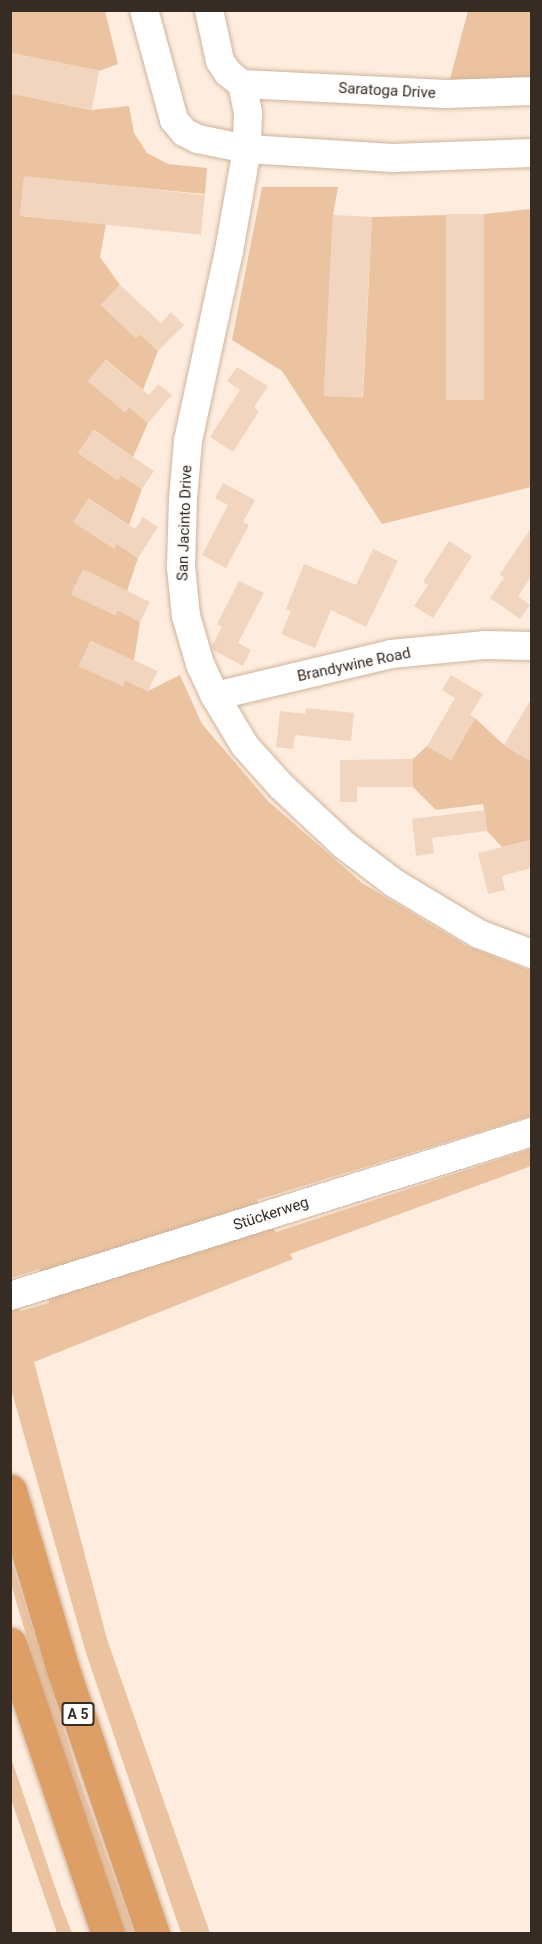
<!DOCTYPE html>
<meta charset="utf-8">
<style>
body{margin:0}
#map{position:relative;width:542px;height:1944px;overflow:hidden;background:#feedde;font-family:Roboto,sans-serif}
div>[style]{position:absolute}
.green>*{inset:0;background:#ecc3a0}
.building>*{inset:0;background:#f1d5be;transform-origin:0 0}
.roads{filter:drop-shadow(0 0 2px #cfb49d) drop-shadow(0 0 2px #cfb49d)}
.minor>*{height:28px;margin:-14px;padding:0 14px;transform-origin:14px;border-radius:14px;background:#fff}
.highway>*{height:33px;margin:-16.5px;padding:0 16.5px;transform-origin:16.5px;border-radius:16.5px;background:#de9f66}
span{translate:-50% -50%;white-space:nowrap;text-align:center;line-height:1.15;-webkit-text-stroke:4.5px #fdfdfd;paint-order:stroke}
.shield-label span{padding:2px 4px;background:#fdfdfd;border:2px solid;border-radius:4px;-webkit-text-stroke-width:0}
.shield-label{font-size:14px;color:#372c23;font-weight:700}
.street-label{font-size:15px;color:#372c23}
.frame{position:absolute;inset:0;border:12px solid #372c23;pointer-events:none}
</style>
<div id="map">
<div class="green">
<div style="clip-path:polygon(11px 11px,105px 11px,118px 64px,99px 71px,11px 53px)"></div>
<div style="clip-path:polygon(468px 11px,531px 11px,531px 91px,446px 94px)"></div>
<div style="clip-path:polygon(10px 93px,91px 110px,129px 106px,134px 133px,147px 153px,168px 164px,207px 168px,205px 194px,24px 177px,20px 216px,106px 224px,100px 257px,120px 285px,101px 305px,136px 338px,140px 334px,158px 351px,143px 390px,106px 360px,88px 381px,125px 412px,129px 407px,148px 423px,133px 457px,94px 430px,78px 453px,118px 480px,121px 475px,142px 489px,129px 525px,89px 499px,74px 522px,117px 544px,138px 558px,127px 591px,71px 594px,115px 615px,118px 610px,140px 622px,134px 661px,91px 641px,79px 666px,123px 686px,125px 680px,148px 691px,180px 675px,202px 724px,268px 801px,362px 883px,467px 946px,531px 971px,531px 1116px,257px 1200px,260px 1206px,42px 1275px,39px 1269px,11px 1278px,20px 1311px,49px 1303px,48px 1296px,270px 1225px,276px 1232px,531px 1149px,531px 1166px,290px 1254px,293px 1259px,34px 1362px,107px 1639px,210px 1933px,181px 1933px,86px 1653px,11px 1389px)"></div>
<div style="clip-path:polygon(262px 187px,338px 187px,333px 215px,324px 396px,363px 397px,372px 217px,446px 215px,447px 400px,484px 214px,531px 209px,531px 487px,382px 524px,282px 371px,232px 340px)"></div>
<div style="clip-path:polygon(475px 718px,504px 745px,527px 759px,531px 752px,531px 840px,502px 847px,487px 831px,483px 804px,436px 810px,413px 787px,413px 759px,427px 746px,451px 760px)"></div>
<div style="clip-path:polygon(10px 1557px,79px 1778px,134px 1933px,125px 1933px,40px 1682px,11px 1584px)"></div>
<div style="clip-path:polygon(10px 1755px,62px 1907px,72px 1933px,57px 1933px,11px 1799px)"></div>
</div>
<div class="building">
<div style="left:10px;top:53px;width:91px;height:40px;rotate:11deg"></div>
<div style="left:24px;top:176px;width:182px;height:40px;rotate:6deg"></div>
<div style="left:484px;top:214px;width:186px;height:38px;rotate:90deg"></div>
<div style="left:333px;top:215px;width:39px;height:181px;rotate:3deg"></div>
<div style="clip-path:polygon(120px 285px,161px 323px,171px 312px,184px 325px,158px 351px,140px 334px,136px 338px,101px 305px)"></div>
<div style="clip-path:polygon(105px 360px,149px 395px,158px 384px,172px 395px,148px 423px,129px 407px,125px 412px,88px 381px)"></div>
<div style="clip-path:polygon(237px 367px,268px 386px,254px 407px,259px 411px,233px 452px,210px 437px,240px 390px,227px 381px)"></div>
<div style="clip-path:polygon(93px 430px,154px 471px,142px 489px,121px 475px,118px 480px,78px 453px)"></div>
<div style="clip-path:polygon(223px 483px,255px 500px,243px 522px,249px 525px,226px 568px,202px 555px,228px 505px,215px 498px)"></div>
<div style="clip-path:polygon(88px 499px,135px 529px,143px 517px,158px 527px,138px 558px,117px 544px,114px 549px,73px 522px)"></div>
<div style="clip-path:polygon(531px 528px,531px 577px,518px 596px,530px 605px,520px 619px,490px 598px,504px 578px,500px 574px)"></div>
<div style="clip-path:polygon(449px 541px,472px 556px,433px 618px,414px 606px,428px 585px,423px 582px)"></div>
<div style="clip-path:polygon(373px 549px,398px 561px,366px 627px,331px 610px,315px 648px,281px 634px,291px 611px,286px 609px,304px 564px,356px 585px)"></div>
<div style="clip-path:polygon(83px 569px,150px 602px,140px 622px,118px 610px,115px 615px,71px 594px)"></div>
<div style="clip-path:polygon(239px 581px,264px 593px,238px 643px,251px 650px,243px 666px,213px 650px,212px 646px,222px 627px,217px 624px)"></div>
<div style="clip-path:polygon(90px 641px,158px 671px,148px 691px,125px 680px,123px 686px,79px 666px)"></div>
<div style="clip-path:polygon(451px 675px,483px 694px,470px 715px,475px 718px,451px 760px,427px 746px,455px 698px,442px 690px)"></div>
<div style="clip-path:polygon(531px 699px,531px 761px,504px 745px)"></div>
<div style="clip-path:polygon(306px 708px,354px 713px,351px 741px,295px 735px,293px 749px,276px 747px,280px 711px,305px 714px)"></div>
<div style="clip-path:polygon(413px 759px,413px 787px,357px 787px,357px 802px,340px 802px,340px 760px)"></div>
<div style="clip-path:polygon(485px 810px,487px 831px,432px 838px,434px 853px,416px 856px,412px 819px)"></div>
<div style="clip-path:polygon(531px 840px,531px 868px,502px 876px,505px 890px,488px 894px,478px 853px)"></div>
</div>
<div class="roads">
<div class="minor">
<div style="left:144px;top:10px;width:114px;rotate:74.7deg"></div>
<div style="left:174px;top:120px;width:16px;rotate:50deg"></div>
<div style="left:184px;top:132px;width:16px;rotate:27deg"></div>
<div style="left:198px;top:139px;width:50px;rotate:11.5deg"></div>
<div style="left:247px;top:149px;width:146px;rotate:3.5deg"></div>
<div style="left:393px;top:158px;width:139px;rotate:-2.1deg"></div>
<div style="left:209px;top:10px;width:52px;rotate:77.8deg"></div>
<div style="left:220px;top:61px;width:14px;rotate:56deg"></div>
<div style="left:228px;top:73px;width:18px;rotate:38deg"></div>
<div style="left:242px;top:84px;width:30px;rotate:78deg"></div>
<div style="left:248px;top:113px;width:36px;rotate:92deg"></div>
<div style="left:247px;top:149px;width:104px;rotate:100deg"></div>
<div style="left:229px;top:251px;width:194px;rotate:102.2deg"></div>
<div style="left:188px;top:441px;width:58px;rotate:94.9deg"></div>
<div style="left:183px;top:499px;width:68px;rotate:91.7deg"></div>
<div style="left:181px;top:567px;width:49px;rotate:84.2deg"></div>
<div style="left:186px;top:616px;width:50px;rotate:73.7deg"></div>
<div style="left:200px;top:664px;width:35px;rotate:65deg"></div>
<div style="left:215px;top:696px;width:58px;rotate:59deg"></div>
<div style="left:245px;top:746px;width:54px;rotate:48deg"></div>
<div style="left:281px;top:786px;width:86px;rotate:43.1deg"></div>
<div style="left:344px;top:845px;width:63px;rotate:37.2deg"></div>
<div style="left:394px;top:883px;width:99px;rotate:31deg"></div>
<div style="left:479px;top:934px;width:57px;rotate:20.7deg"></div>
<div style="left:242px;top:84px;width:204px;rotate:2.8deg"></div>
<div style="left:446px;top:94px;width:86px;rotate:-2deg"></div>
<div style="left:215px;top:696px;width:181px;rotate:-13.4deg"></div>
<div style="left:391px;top:654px;width:93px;rotate:-5.5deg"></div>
<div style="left:484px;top:645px;width:48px;rotate:1.2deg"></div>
<div style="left:10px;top:1296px;width:547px;rotate:-17.44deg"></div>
</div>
<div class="highway">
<div style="left:10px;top:1491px;width:184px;rotate:73.5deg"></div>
<div style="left:62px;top:1667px;width:282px;rotate:71.2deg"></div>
<div style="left:10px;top:1644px;width:306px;rotate:71.3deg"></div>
</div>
</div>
<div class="shield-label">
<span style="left:78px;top:1714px">A 5</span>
</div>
<div class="street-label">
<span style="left:387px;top:91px;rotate:3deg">Saratoga Drive</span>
<span style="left:185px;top:523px;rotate:-88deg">San Jacinto Drive</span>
<span style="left:354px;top:665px;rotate:-12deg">Brandywine Road</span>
<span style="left:271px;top:1214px;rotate:-18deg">Stückerweg</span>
</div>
<div class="frame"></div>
</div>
